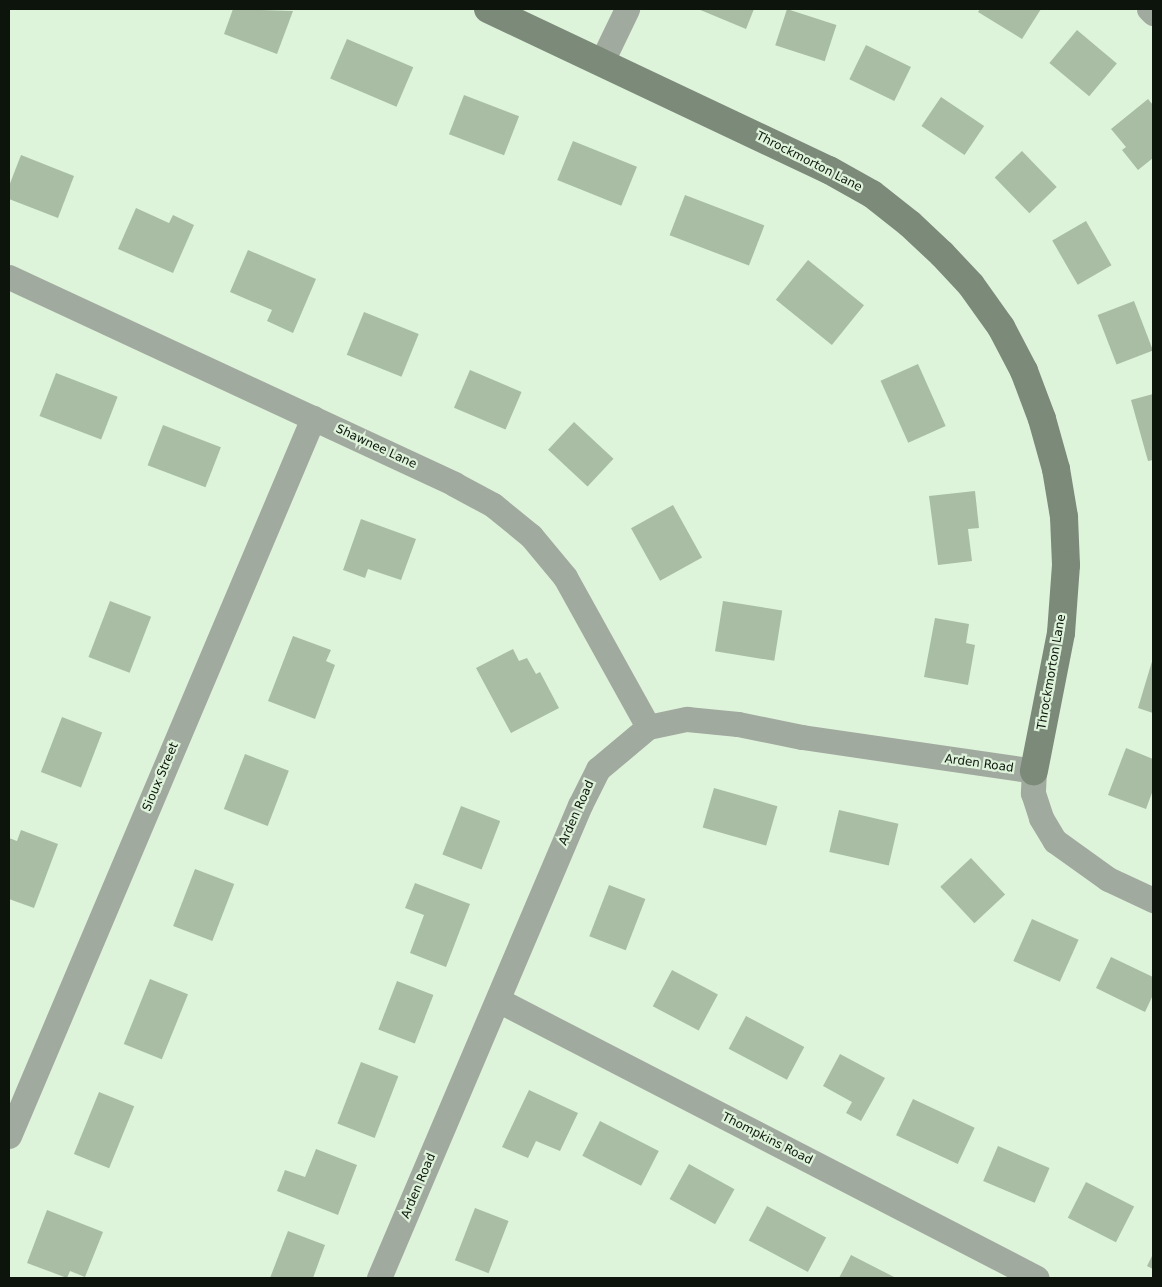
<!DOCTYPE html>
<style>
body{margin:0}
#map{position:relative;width:1162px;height:1287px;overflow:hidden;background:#def4da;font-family:"DejaVu Sans",sans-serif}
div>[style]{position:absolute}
.building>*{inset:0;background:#a8bda4;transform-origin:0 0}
.street>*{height:25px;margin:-12.5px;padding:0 12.5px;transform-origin:12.5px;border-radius:12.5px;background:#a1aa9f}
.secondary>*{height:28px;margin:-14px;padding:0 14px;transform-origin:14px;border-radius:14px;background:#7c8a7a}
span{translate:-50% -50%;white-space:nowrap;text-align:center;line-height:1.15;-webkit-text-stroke:4.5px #def4da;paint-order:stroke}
.street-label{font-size:12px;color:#0c140b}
.frame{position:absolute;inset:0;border:10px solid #0c140b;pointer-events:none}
</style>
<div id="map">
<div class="building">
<div style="clip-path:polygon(233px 9px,293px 11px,277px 54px,224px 34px)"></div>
<div style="clip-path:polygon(698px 9px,754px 9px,746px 29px)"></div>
<div style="left:787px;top:9px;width:52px;height:38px;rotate:18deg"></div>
<div style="clip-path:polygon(980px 9px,1041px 9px,1022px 39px,978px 12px)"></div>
<div style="left:1077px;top:30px;width:52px;height:43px;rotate:40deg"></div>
<div style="left:347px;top:39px;width:72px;height:43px;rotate:23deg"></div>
<div style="left:866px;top:45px;width:50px;height:38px;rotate:26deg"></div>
<div style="left:464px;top:95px;width:59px;height:42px;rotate:21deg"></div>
<div style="left:941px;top:97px;width:52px;height:35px;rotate:34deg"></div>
<div style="clip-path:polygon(1148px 99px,1153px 105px,1153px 158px,1138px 170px,1122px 150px,1126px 147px,1111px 129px)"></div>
<div style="left:573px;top:141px;width:69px;height:42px;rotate:22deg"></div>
<div style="left:1022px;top:151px;width:50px;height:38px;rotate:46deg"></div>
<div style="clip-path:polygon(21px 155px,74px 176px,58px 218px,9px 199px,9px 186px)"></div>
<div style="left:685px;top:195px;width:85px;height:43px;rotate:21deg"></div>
<div style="clip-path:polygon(136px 208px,169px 223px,173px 215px,194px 225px,173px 273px,118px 249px)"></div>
<div style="left:1086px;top:221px;width:51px;height:39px;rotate:60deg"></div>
<div style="clip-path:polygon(248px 250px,316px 279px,293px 333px,267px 321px,272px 310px,230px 292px)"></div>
<div style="left:808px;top:260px;width:72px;height:51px;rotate:39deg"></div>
<div style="left:1134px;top:301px;width:53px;height:39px;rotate:69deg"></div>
<div style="left:364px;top:312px;width:59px;height:46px;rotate:22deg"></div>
<div style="left:918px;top:364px;width:68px;height:41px;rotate:66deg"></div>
<div style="left:470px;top:370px;width:56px;height:41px;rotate:23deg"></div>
<div style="left:56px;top:373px;width:66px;height:46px;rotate:21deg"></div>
<div style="clip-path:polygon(1153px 394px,1153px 460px,1148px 461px,1131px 400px)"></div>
<div style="left:574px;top:422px;width:54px;height:38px;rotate:43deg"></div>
<div style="left:163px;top:425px;width:62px;height:43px;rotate:21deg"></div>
<div style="clip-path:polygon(975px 491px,979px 528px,968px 529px,972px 561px,938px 565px,929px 496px)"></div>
<div style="left:673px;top:505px;width:60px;height:48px;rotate:61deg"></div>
<div style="clip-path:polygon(361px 519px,416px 539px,401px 580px,368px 569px,365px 578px,343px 570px)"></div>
<div style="left:110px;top:601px;width:44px;height:60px;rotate:21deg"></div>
<div style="left:723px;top:601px;width:60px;height:51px;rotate:9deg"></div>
<div style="clip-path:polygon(935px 618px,969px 624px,966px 643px,975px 645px,968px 685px,924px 677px)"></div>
<div style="clip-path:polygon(293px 636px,331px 650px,326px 661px,335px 665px,315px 719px,268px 701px)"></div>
<div style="clip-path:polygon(513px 649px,519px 661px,527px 658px,536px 674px,540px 672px,559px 708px,511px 733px,476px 668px)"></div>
<div style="clip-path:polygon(1153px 658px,1153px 713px,1138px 708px)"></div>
<div style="left:62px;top:717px;width:43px;height:59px;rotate:21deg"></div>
<div style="clip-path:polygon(1126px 748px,1153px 759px,1153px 790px,1146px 809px,1108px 795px)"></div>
<div style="left:245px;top:754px;width:47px;height:59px;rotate:21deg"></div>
<div style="left:714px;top:788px;width:66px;height:41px;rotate:16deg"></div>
<div style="left:461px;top:806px;width:42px;height:52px;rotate:21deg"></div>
<div style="left:839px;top:810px;width:61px;height:43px;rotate:13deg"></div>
<div style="clip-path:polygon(21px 830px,58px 844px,34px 908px,9px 899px,9px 838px,17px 841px)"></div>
<div style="left:971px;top:858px;width:50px;height:42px;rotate:47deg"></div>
<div style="left:195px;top:869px;width:42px;height:61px;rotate:21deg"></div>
<div style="clip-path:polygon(415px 883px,470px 904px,446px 967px,410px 953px,424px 915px,405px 908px)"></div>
<div style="left:609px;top:885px;width:39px;height:55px;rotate:21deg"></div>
<div style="left:1032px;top:919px;width:51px;height:46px;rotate:24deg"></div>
<div style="clip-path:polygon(1111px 957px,1153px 977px,1153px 995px,1145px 1012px,1096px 988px)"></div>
<div style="left:672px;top:970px;width:52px;height:41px;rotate:28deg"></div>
<div style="left:150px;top:979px;width:41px;height:70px;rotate:22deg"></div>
<div style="left:397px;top:981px;width:39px;height:52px;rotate:21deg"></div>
<div style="left:746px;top:1016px;width:66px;height:37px;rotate:28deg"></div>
<div style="clip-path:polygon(840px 1054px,885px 1078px,861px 1121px,846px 1113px,852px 1102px,823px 1086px)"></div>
<div style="left:361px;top:1062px;width:40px;height:66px;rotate:21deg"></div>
<div style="clip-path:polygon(529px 1090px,578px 1113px,560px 1151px,536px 1141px,528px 1158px,502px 1147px)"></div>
<div style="left:99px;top:1092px;width:38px;height:67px;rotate:22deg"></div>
<div style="left:913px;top:1099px;width:68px;height:40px;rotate:25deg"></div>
<div style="left:600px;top:1121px;width:66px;height:39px;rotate:27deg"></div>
<div style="left:998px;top:1146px;width:56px;height:38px;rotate:23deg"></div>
<div style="clip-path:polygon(316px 1149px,357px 1165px,338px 1215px,277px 1191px,285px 1170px,305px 1177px)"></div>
<div style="left:689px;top:1164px;width:52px;height:40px;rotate:29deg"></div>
<div style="left:1086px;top:1182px;width:54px;height:40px;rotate:27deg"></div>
<div style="left:767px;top:1206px;width:67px;height:39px;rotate:28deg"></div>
<div style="left:475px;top:1208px;width:36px;height:56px;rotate:21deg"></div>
<div style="clip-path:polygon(47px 1210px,103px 1232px,85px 1277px,70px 1271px,67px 1278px,27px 1263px)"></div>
<div style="clip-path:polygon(288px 1231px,325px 1245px,313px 1278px,270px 1278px)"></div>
<div style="clip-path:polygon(1153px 1254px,1153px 1269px,1147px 1266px)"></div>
<div style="clip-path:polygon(851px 1255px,896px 1278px,839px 1278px)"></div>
</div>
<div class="street">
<div style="left:1149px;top:9px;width:6px;rotate:45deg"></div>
<div style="left:602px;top:61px;width:58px;rotate:-64.3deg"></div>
<div style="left:9px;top:277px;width:491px;rotate:24.9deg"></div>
<div style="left:454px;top:484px;width:44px;rotate:28.3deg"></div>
<div style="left:493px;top:505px;width:49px;rotate:39.2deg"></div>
<div style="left:531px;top:536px;width:53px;rotate:50.3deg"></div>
<div style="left:565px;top:577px;width:171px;rotate:61deg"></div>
<div style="left:498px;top:1000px;width:606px;rotate:27.28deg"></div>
<div style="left:9px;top:1136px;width:780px;rotate:-67.05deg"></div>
<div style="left:379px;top:1278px;width:514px;rotate:-66.98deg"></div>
<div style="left:580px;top:805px;width:40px;rotate:-63.4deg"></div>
<div style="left:598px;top:769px;width:65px;rotate:-40deg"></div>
<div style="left:648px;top:727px;width:40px;rotate:-12deg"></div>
<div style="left:687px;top:719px;width:51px;rotate:5.6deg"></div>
<div style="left:738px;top:724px;width:65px;rotate:11.5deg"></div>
<div style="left:802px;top:737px;width:234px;rotate:8.3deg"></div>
<div style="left:1034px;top:771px;width:22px;rotate:93deg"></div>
<div style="left:1033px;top:793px;width:26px;rotate:72deg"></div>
<div style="left:1041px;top:818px;width:27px;rotate:59deg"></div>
<div style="left:1055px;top:841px;width:65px;rotate:35.6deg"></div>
<div style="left:1108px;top:879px;width:50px;rotate:25deg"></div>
</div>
<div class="secondary">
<div style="left:488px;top:9px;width:377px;rotate:25.3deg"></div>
<div style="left:829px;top:170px;width:49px;rotate:29.2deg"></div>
<div style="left:872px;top:194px;width:48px;rotate:38.3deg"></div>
<div style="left:910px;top:224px;width:44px;rotate:43.2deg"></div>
<div style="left:942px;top:254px;width:42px;rotate:46.9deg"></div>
<div style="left:971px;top:285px;width:52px;rotate:54.5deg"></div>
<div style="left:1001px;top:327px;width:50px;rotate:62.4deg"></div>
<div style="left:1024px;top:371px;width:51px;rotate:69.4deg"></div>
<div style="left:1042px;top:419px;width:52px;rotate:74.4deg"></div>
<div style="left:1056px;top:469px;width:49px;rotate:80.5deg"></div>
<div style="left:1064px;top:517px;width:48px;rotate:87.6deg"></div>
<div style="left:1066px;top:565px;width:68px;rotate:94.2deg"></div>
<div style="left:1061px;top:633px;width:141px;rotate:101.1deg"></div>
</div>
<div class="street-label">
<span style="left:809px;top:162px;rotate:27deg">Throckmorton Lane</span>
<span style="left:376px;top:447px;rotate:25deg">Shawnee Lane</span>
<span style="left:1052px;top:672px;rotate:-80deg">Throckmorton Lane</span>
<span style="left:979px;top:764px;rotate:8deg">Arden Road</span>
<span style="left:161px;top:777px;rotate:-67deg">Sioux Street</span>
<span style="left:577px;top:813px;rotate:-66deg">Arden Road</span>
<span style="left:767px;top:1139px;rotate:27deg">Thompkins Road</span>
<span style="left:419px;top:1186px;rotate:-67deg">Arden Road</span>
</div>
<div class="frame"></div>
</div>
